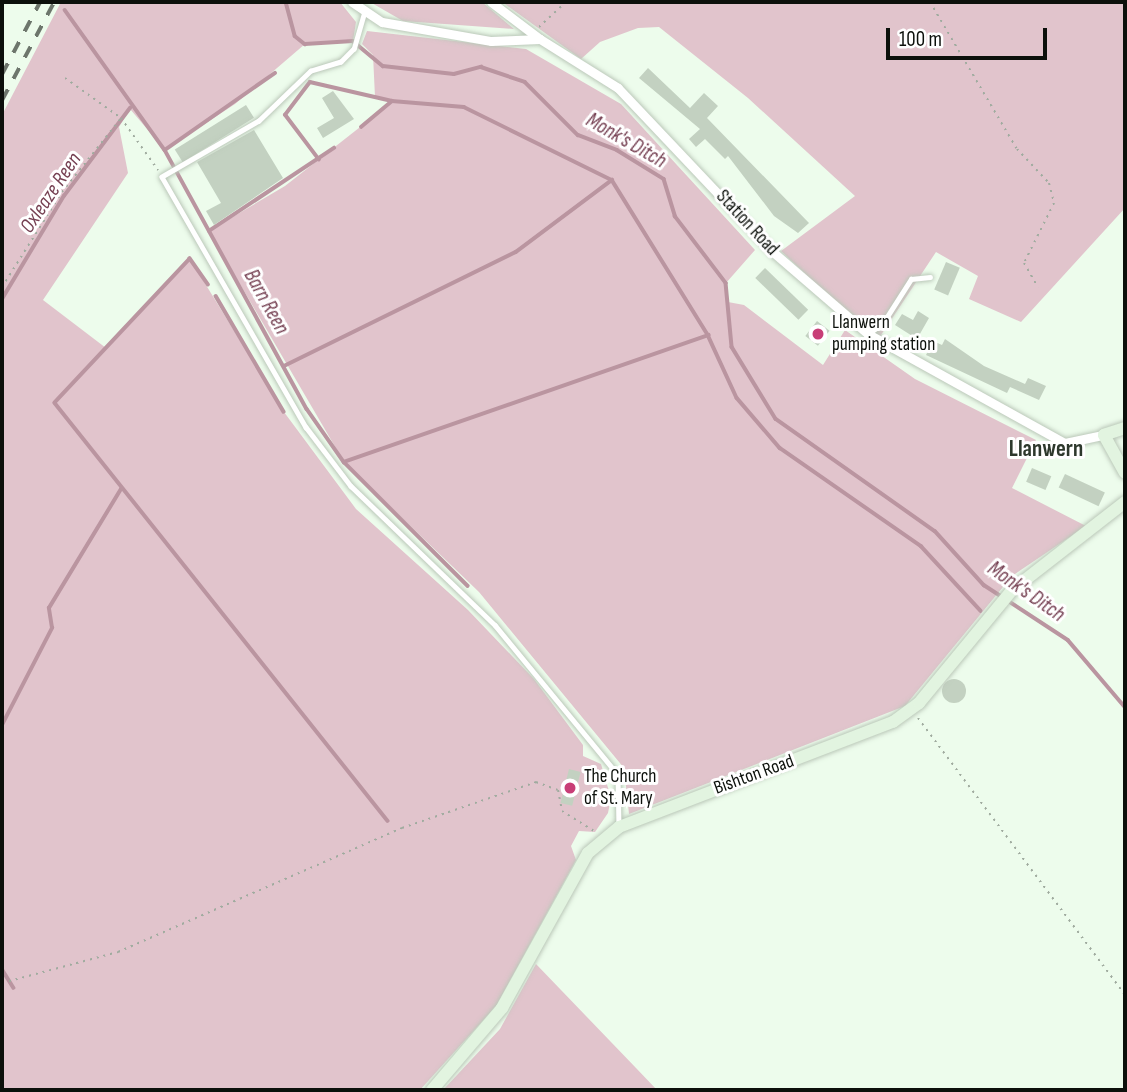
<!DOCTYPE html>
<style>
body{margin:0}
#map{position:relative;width:1127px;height:1092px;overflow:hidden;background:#edfcec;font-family:"Sofia Sans Condensed",sans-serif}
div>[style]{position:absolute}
.green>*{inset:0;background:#e1c4cc}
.stream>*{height:3.5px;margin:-1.75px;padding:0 1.75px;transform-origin:1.75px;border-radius:1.75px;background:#ba95a0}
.building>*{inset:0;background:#c3d1c1;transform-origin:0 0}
.round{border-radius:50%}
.path>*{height:2px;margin-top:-1px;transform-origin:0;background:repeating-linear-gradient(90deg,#a0ab9f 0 2px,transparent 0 7px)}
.roads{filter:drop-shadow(0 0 2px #bbc8b9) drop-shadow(0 0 2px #bbc8b9)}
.lane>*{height:4.5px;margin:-2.25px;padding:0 2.25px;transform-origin:2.25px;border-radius:2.25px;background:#fff}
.street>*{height:9px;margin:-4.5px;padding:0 4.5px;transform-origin:4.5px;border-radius:4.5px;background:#fff}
.secondary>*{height:12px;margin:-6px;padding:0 6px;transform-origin:6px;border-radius:6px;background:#e2f4e0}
.rail>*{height:3.5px;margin-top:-1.75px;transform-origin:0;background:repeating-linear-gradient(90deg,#6d766c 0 12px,transparent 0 24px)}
.dots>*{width:19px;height:19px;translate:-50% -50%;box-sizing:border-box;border:4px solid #fff;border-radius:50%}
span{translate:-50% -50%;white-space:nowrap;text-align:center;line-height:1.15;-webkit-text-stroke:6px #fff;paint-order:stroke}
.street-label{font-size:19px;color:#0c100b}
.poi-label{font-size:19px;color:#0c100b}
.left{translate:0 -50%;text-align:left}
.water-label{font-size:21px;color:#764153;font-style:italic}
.quarter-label{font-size:23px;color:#2d382c;font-weight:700}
.frame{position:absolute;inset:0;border:4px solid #0c100b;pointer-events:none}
.scale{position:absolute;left:886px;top:28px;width:161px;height:32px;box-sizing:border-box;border:4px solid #0c100b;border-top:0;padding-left:9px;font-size:21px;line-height:24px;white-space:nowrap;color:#0c100b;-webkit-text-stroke:5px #fff;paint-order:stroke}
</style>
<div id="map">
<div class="green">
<div style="clip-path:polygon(61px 2px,340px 2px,356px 22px,353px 41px,305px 44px,235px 104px,165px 150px,130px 109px,119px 127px,128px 173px,43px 300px,106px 348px,190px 259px,284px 412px,356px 509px,468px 610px,534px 679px,583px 745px,583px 756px,601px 764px,611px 798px,608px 813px,595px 832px,579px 831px,571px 846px,576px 860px,496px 1006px,420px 1090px,2px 1090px,2px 115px)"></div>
<div style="clip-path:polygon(370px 2px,482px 2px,514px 29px,403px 21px)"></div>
<div style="clip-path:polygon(502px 2px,1125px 2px,1125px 208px,1021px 322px,969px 299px,978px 276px,936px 252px,877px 341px,781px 251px,855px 196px,748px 98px,659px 27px,638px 28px,600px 42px,581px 59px)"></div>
<div style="clip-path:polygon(367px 31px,526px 49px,621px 104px,755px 250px,726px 283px,728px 302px,744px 305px,823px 365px,845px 330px,915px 379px,1036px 440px,1012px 488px,1086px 526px,1012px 576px,905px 706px,629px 814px,624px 768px,479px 592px,344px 462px,209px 231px,285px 186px,392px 102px,375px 97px,373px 55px,362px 44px)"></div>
<div style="clip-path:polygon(536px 964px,636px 1068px,657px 1090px,443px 1090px,500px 1029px)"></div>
</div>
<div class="stream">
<div style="left:286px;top:2px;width:35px;rotate:75deg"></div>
<div style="left:295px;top:36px;width:13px;rotate:39deg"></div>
<div style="left:305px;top:44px;width:48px;rotate:-3.6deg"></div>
<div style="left:353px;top:41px;width:39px;rotate:40deg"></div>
<div style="left:383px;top:66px;width:71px;rotate:6.4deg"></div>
<div style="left:454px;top:74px;width:28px;rotate:-15deg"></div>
<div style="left:481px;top:67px;width:46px;rotate:18.8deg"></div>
<div style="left:525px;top:82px;width:75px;rotate:45deg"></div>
<div style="left:578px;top:135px;width:42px;rotate:21deg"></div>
<div style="left:617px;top:150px;width:55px;rotate:31.7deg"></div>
<div style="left:664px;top:179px;width:39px;rotate:73deg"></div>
<div style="left:675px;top:216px;width:84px;rotate:52.7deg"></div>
<div style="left:726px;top:283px;width:64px;rotate:84.6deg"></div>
<div style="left:732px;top:347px;width:84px;rotate:58.6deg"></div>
<div style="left:776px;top:419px;width:194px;rotate:35.2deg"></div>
<div style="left:935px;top:531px;width:73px;rotate:47.8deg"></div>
<div style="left:984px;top:585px;width:100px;rotate:33.2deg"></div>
<div style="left:1068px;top:640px;width:88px;rotate:49.6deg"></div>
<div style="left:65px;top:10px;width:172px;rotate:54.5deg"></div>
<div style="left:165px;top:150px;width:295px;rotate:61.3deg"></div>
<div style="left:307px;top:409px;width:65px;rotate:55.1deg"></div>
<div style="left:344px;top:462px;width:175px;rotate:45deg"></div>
<div style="left:361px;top:127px;width:40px;rotate:-40deg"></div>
<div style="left:165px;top:150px;width:134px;rotate:-35deg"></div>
<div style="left:319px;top:160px;width:56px;rotate:-127.1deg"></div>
<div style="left:285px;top:115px;width:41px;rotate:-52.9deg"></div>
<div style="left:310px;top:82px;width:84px;rotate:13deg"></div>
<div style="left:392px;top:101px;width:72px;rotate:4.8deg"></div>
<div style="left:464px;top:107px;width:165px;rotate:26.3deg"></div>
<div style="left:612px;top:180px;width:182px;rotate:58.2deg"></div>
<div style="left:708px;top:335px;width:69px;rotate:65.3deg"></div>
<div style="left:737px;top:398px;width:66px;rotate:49.3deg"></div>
<div style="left:780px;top:448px;width:172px;rotate:34.8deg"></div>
<div style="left:921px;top:546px;width:88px;rotate:47.3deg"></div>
<div style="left:209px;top:231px;width:150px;rotate:-33.6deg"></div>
<div style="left:208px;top:285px;width:32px;rotate:-125deg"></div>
<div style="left:190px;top:259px;width:197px;rotate:133.2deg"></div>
<div style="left:55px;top:403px;width:534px;rotate:51.46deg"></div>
<div style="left:216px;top:296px;width:134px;rotate:59.6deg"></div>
<div style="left:2px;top:299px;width:120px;rotate:-59deg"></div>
<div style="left:64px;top:196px;width:110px;rotate:-53.1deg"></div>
<div style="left:284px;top:366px;width:258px;rotate:-26.2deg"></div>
<div style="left:516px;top:252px;width:120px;rotate:-36.9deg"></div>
<div style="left:344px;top:462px;width:386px;rotate:-19.2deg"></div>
<div style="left:2px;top:725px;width:109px;rotate:-62.7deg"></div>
<div style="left:52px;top:628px;width:20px;rotate:-99deg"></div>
<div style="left:49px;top:608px;width:139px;rotate:-58.8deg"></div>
<div style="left:2px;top:969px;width:22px;rotate:58deg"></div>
</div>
<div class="building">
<div style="clip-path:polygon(648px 68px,690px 108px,704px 93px,718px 106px,707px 118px,809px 223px,798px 233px,774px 216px,728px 156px,725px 159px,705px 139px,696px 147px,689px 139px,700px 129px,639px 78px)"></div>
<div style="clip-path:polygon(333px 91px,354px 119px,323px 138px,317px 128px,334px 118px,322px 98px)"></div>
<div style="left:246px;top:105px;width:15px;height:84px;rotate:58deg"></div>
<div style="clip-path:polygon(254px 130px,283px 178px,214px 225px,206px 211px,221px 203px,197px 162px)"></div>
<div style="left:946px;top:262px;width:15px;height:30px;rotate:23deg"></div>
<div style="left:765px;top:268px;width:60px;height:14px;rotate:44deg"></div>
<div style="clip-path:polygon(918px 311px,929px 318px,917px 339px,895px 325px,902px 314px,913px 320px)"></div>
<div style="left:817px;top:321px;width:16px;height:19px;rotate:38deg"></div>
<div style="clip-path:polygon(945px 339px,984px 366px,1025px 384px,1028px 378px,1046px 386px,1039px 400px,1010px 387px,1007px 393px,926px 355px,933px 341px,942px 345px)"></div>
<div style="left:1032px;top:468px;width:21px;height:15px;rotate:23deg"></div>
<div style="left:1065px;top:474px;width:44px;height:15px;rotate:25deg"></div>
<div class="round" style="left:942px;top:679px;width:24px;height:24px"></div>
<div style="left:569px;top:769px;width:12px;height:35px;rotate:14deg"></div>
</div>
<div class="path">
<div style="left:930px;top:2px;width:171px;rotate:59.4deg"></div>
<div style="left:1017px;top:149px;width:47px;rotate:46.7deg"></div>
<div style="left:1049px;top:183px;width:21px;rotate:76deg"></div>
<div style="left:1054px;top:203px;width:67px;rotate:116.6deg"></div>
<div style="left:1024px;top:263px;width:28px;rotate:60deg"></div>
<div style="left:539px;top:27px;width:37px;rotate:-43deg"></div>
<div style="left:65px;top:78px;width:69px;rotate:35.5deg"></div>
<div style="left:121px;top:118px;width:64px;rotate:54.6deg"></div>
<div style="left:2px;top:287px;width:112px;rotate:-57.7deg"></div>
<div style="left:62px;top:192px;width:95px;rotate:-51.4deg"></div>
<div style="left:918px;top:718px;width:346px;rotate:53.2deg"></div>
<div style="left:2px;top:983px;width:120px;rotate:-15deg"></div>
<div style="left:118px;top:952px;width:310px;rotate:-23.6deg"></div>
<div style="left:402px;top:828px;width:142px;rotate:-18.9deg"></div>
<div style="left:536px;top:782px;width:23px;rotate:20deg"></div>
<div style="left:558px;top:790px;width:21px;rotate:79deg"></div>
<div style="left:562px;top:811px;width:39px;rotate:32deg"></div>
</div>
<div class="roads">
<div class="lane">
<div style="left:364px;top:15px;width:35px;rotate:106deg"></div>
<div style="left:354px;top:49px;width:18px;rotate:135deg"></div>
<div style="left:341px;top:62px;width:31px;rotate:163deg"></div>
<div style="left:311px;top:71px;width:72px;rotate:136.1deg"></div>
<div style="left:259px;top:121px;width:112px;rotate:150deg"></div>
<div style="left:162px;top:177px;width:289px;rotate:60.1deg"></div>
<div style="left:306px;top:427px;width:74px;rotate:52.7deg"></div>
<div style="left:351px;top:486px;width:200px;rotate:44deg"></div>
<div style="left:495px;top:625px;width:194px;rotate:50.6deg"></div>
<div style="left:618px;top:775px;width:51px;rotate:88.9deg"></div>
<div style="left:868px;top:334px;width:19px;rotate:-36deg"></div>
<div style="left:883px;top:323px;width:52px;rotate:-57.5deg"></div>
<div style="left:911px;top:279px;width:19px;rotate:-6deg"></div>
</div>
<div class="street">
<div style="left:352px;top:2px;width:36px;rotate:34deg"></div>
<div style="left:382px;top:22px;width:111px;rotate:9.9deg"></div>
<div style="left:491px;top:41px;width:49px;rotate:-2.3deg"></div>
<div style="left:540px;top:39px;width:92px;rotate:32.1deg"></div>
<div style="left:618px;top:88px;width:226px;rotate:46.6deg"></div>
<div style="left:773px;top:252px;width:125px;rotate:40.8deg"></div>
<div style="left:868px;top:334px;width:225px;rotate:29deg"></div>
<div style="left:1065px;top:443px;width:40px;rotate:-12deg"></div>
<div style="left:491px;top:2px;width:61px;rotate:37.1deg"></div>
</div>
<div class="secondary">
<div style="left:1125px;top:428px;width:22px;rotate:162deg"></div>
<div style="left:1104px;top:435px;width:43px;rotate:61.1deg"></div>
<div style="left:432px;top:1090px;width:108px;rotate:-49.5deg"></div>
<div style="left:502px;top:1008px;width:177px;rotate:-61deg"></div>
<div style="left:588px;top:853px;width:40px;rotate:-40deg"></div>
<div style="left:619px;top:827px;width:293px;rotate:-21deg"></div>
<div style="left:893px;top:722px;width:32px;rotate:-36deg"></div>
<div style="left:919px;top:703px;width:146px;rotate:-50.5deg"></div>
<div style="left:1012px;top:590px;width:143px;rotate:-37.9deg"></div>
</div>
</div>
<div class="rail">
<div style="left:2px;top:74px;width:81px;rotate:-62.2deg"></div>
<div style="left:2px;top:100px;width:111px;rotate:-62deg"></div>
</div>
<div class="dots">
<div style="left:818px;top:334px;background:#c83e77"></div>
<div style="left:570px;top:788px;background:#c83e77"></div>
</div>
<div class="street-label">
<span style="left:747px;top:223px;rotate:47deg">Station Road</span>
<span style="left:754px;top:775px;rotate:-20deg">Bishton Road</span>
</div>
<div class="poi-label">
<span class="left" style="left:832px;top:334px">Llanwern<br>pumping station</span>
<span class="left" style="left:584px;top:788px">The Church<br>of St. Mary</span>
</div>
<div class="water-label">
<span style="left:626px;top:141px;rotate:30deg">Monk's Ditch</span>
<span style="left:51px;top:193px;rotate:-56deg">Oxleaze Reen</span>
<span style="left:266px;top:302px;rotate:61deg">Barn Reen</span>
<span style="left:1026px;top:592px;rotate:35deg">Monk's Ditch</span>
</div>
<div class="quarter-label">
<span style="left:1046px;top:449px">Llanwern</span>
</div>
<div class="frame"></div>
<div class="scale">100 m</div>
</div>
